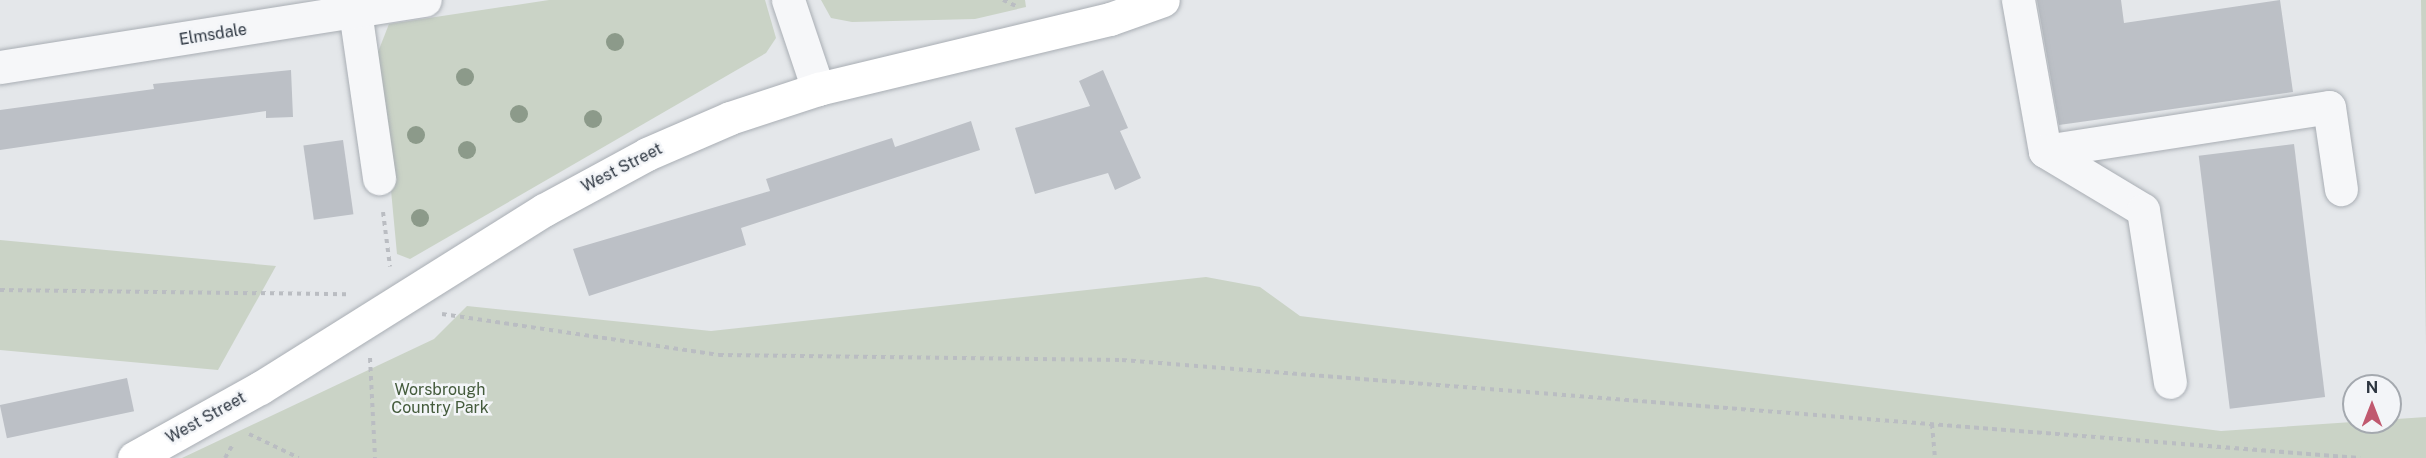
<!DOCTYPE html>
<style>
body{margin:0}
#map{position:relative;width:2426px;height:458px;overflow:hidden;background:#e4e7ea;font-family:"Public Sans",sans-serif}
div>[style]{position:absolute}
.green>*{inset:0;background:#cad3c6}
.building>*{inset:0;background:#bcc0c6;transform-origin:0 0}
.path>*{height:4px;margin-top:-2px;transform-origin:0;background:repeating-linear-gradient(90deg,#babdc2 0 4.5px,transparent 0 9px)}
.roads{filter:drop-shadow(0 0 2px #a9aeb4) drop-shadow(0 0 2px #a9aeb4)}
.minor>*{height:33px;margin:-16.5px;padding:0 16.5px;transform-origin:16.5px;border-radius:16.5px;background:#f6f7f9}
.major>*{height:33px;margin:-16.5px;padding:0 16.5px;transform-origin:16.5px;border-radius:16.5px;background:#fff}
.trees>*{width:18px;height:18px;margin:-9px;border-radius:50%;background:#8c9a8a}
span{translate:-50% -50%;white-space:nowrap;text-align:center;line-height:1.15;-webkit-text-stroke:5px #f3f5f8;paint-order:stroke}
.street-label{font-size:16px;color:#2d3641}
.park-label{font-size:16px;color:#445b3c}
.north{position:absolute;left:2342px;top:374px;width:60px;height:60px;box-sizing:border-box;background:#f3f5f8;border:2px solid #a4a9af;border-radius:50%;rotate:0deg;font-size:16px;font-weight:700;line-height:24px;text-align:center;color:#2d3641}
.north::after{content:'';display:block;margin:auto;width:21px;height:27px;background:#c0596f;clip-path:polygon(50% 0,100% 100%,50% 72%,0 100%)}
</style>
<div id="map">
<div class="green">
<div style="clip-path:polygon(549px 0,765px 0,776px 38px,766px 53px,410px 259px,397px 254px,378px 52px,389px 24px)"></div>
<div style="clip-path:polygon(821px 0,1025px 0,1026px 7px,975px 19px,852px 22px,831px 18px)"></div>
<div style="clip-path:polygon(2421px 0,2426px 0,2426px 345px,2422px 72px)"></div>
<div style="clip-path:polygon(0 240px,276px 266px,218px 370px,0 350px)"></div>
<div style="clip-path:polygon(1206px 277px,1260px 287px,1300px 316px,2221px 431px,2426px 417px,2426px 458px,182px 458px,434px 339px,467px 306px,711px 331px)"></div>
</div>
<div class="building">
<div style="clip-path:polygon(2037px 0,2121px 0,2124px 23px,2280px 0,2293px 92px,2059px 125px)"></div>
<div style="clip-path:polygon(291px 70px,293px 117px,266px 118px,266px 111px,0 150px,0 110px,154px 89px,153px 84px)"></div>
<div style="clip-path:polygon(1103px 70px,1128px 128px,1120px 131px,1141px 178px,1115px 190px,1108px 173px,1035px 194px,1015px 128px,1090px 106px,1079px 81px)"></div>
<div style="clip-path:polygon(971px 121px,980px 150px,741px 228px,746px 245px,589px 296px,573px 249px,770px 191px,766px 179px,867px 146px,892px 138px,895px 147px)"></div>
<div style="left:343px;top:140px;width:75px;height:40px;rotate:82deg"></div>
<div style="left:2294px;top:144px;width:255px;height:96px;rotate:83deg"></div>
<div style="left:127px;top:378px;width:34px;height:130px;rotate:78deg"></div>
</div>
<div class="path">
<div style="left:1003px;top:0;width:14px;rotate:25deg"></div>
<div style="left:383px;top:212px;width:55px;rotate:82.7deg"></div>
<div style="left:0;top:290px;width:347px;rotate:0.7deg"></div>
<div style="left:442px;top:314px;width:280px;rotate:8.4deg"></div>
<div style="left:719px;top:355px;width:403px;rotate:0.7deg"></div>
<div style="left:1122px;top:360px;width:1242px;rotate:4.53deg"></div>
<div style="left:370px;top:358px;width:100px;rotate:87.1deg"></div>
<div style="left:1932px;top:424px;width:34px;rotate:85deg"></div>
<div style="left:249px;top:434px;width:55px;rotate:25.6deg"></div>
<div style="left:225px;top:458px;width:16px;rotate:-60deg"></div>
</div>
<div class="roads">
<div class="minor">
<div style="left:788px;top:0;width:94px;rotate:71.4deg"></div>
<div style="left:2018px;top:0;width:153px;rotate:79.9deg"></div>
<div style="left:2045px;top:151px;width:287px;rotate:-8.8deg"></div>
<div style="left:2329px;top:107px;width:83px;rotate:81.7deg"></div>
<div style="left:355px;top:11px;width:169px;rotate:81.8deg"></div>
<div style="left:0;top:67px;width:430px;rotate:-9deg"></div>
<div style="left:2045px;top:151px;width:114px;rotate:31deg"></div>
<div style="left:2143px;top:210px;width:174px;rotate:81.1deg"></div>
</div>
<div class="major">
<div style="left:134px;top:458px;width:144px;rotate:-29.1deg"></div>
<div style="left:260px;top:388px;width:335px;rotate:-32.1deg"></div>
<div style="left:544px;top:210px;width:117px;rotate:-28.5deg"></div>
<div style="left:647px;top:154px;width:90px;rotate:-23.4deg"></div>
<div style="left:730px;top:118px;width:93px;rotate:-18.2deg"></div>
<div style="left:818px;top:89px;width:300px;rotate:-13.5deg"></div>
<div style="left:1110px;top:19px;width:56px;rotate:-19.7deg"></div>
</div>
</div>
<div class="trees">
<div style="left:615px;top:42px"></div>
<div style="left:465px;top:77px"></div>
<div style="left:519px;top:114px"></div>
<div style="left:593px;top:119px"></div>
<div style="left:416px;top:135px"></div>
<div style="left:467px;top:150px"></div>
<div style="left:420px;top:218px"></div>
</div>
<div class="street-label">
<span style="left:213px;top:35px;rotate:-9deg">Elmsdale</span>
<span style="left:622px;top:168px;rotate:-27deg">West Street</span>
<span style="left:206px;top:418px;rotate:-29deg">West Street</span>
</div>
<div class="park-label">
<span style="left:440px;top:399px">Worsbrough<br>Country Park</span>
</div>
<div class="north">N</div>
</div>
